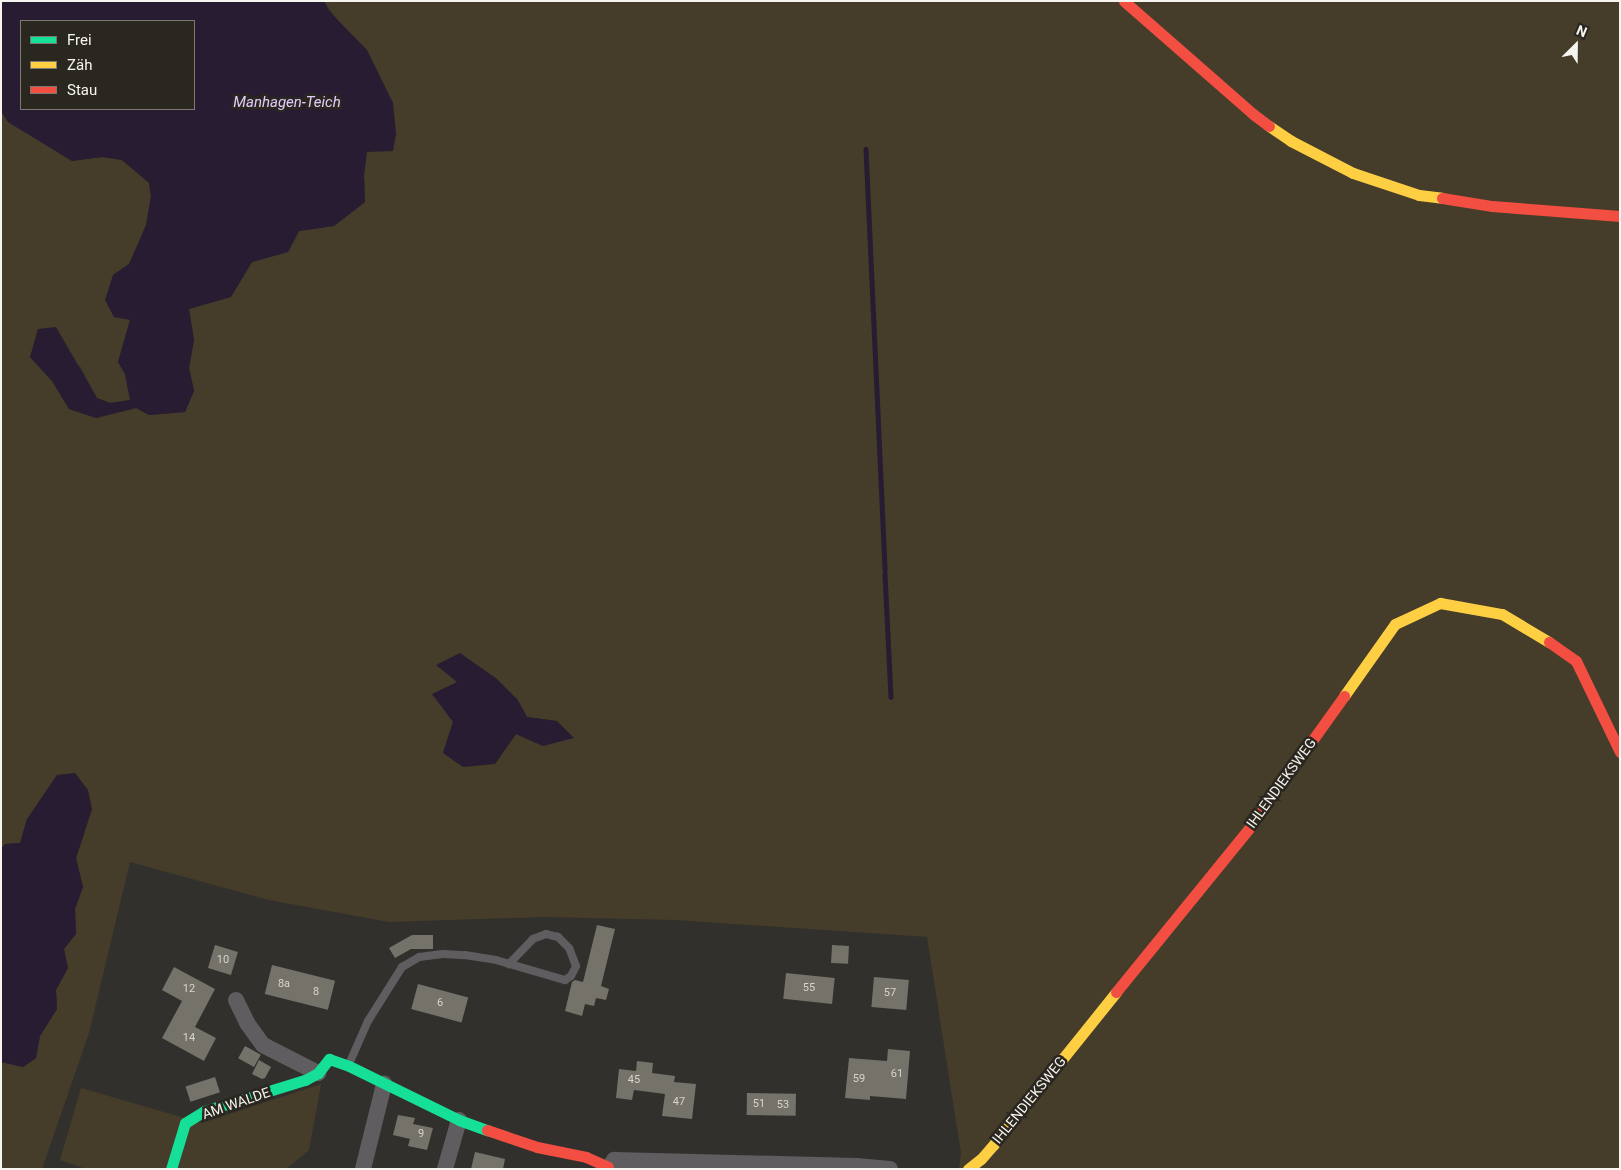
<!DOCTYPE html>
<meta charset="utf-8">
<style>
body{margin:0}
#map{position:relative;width:1621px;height:1170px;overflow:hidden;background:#32302c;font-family:Roboto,sans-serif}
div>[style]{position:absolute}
.green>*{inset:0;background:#453d29}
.water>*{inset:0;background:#271c31}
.stream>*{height:4.5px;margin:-2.25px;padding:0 2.25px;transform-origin:2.25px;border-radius:2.25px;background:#271c31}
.building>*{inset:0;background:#75726a;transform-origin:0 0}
.lane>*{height:8px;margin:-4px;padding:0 4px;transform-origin:4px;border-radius:4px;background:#5f5d60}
.street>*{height:16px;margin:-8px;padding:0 8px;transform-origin:8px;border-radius:8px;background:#5f5d60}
.fast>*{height:11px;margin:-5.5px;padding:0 5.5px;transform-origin:5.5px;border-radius:5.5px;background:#16e098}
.slow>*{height:11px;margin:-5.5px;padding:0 5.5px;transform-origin:5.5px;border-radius:5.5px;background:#ffcf43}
.jam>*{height:11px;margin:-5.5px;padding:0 5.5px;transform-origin:5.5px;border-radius:5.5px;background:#f24e42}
span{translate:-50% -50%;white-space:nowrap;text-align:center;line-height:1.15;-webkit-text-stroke:5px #2a2720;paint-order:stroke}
.number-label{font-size:11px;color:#d6d4ce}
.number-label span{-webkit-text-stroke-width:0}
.street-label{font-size:14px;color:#f7f5ef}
.water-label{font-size:15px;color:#e3c9fd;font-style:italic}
.frame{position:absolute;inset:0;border:2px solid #f7f5ef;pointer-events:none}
.legend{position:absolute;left:20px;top:20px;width:175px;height:90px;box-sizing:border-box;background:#2a2720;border:1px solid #7c7973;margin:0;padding:6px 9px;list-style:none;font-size:15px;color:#f7f5ef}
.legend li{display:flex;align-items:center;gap:10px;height:25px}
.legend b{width:25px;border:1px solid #7c7973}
.north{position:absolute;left:1551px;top:20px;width:50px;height:50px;-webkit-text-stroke:4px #2a2720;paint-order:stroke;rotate:23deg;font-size:14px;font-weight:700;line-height:20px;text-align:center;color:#f7f5ef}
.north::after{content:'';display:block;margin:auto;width:18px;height:22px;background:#f7f5ef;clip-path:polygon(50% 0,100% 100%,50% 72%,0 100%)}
</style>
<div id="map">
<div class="green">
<div style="clip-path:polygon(evenodd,324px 1px,1620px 1px,1620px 1169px,959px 1169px,961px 1153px,927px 937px,675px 920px,545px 917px,389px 922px,269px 900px,130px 862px,89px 1033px,42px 1169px,1px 1169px,1px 1062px,23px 1067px,36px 1058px,40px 1036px,57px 1009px,56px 990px,68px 968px,64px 949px,76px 934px,75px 909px,83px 887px,76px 858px,92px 809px,27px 819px,20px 843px,5px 844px,1px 849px,1px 111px,8px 122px,72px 161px,102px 157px,122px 160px,150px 183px,151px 197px,146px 225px,137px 246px,129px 264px,113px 275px,130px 319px,118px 362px,125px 374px,130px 400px,110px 403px,97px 398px,80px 366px,30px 357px,52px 381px,69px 409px,96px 418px,136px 408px,149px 415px,185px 412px,194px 391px,189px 368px,194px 340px,189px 309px,231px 297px,252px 262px,288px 252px,299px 231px,334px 226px,365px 202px,364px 176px,366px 152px,393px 103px,380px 80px,324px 1px,458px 682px,517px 699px,527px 717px,557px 721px,543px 746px,516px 734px,495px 764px,443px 752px,453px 722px,458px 682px)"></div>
<div style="clip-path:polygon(321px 1084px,309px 1150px,286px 1169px,86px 1169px,60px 1160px,81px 1088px,202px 1123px)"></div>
</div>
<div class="water">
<div style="clip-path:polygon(evenodd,1px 1px,324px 1px,329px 11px,367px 50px,393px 103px,396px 134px,393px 151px,367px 152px,364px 176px,365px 202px,334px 226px,299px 231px,288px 252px,252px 262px,231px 297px,189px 309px,194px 340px,189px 368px,194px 391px,185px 412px,149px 415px,136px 408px,96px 418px,69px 409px,52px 381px,30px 357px,38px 329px,56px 327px,97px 398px,110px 403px,130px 400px,125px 374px,118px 362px,130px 320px,114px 317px,105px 300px,113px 275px,129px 264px,137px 246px,146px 225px,151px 197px,149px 183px,122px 160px,102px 157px,72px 161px,8px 122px,1px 111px,1px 1px,21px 21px,194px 21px,194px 109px,21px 109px,21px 21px)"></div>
<div style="clip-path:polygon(460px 653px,497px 679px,517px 699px,527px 717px,557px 721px,574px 738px,543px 746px,516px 734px,495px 764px,463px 767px,443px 753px,453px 722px,432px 694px,457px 682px,436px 665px)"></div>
<div style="clip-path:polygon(75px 773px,88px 790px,92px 809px,76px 858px,83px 887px,75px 909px,76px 934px,64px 949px,68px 968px,56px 990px,57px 1009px,40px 1036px,36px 1058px,23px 1067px,1px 1062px,1px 849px,5px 844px,20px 843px,27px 819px,57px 775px)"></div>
</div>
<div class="stream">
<div style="left:866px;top:149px;width:422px;rotate:87.4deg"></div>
<div style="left:885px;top:574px;width:123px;rotate:87.2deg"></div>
</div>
<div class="building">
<div style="clip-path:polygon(597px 925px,615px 929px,601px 986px,609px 989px,606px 1000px,596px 998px,594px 1006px,585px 1004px,582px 1016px,565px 1011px,572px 982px,575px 980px,583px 982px)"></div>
<div style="clip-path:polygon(412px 935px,433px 935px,433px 949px,411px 949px,395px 958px,389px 948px)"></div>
<div style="left:215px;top:945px;width:24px;height:24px;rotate:17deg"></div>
<div style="left:832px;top:945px;width:17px;height:18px;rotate:3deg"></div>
<div style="left:272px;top:965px;width:65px;height:30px;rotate:14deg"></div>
<div style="clip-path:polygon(174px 967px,215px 989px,195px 1027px,216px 1038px,204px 1061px,162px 1038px,182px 1001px,162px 990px)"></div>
<div style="left:786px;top:973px;width:49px;height:26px;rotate:6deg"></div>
<div style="left:874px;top:977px;width:35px;height:30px;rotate:5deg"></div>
<div style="left:418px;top:984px;width:52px;height:26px;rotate:15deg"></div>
<div style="left:245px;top:1046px;width:18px;height:14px;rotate:29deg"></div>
<div style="clip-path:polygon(888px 1049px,910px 1051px,906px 1099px,870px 1096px,870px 1100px,845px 1098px,849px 1058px,887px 1061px)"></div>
<div style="clip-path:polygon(259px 1060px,271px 1067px,265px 1078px,262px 1079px,252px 1074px)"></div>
<div style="clip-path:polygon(637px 1061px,653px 1063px,652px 1073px,675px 1076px,674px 1082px,696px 1084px,692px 1119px,662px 1116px,665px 1094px,634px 1090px,632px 1100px,616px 1098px,619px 1069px,636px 1071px)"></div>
<div style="left:215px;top:1077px;width:16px;height:31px;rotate:72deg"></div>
<div style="left:747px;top:1093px;width:49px;height:22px;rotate:1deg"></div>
<div style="clip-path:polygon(398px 1115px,415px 1118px,413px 1124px,433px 1128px,427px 1150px,408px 1146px,410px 1139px,393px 1135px)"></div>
<div style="clip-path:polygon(475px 1152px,505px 1159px,503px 1169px,471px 1169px)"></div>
</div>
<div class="lane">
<div style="left:349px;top:1064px;width:47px;rotate:-66.2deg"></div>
<div style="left:368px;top:1021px;width:64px;rotate:-57.8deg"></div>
<div style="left:402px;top:967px;width:20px;rotate:-30deg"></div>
<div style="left:419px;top:957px;width:24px;rotate:-7deg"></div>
<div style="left:443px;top:954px;width:22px;rotate:3deg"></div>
<div style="left:465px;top:955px;width:31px;rotate:9deg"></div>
<div style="left:496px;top:960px;width:72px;rotate:16.2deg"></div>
<div style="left:565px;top:980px;width:7px;rotate:-34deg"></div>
<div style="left:571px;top:976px;width:11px;rotate:-63deg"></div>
<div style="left:576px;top:966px;width:19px;rotate:-111deg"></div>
<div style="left:569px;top:948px;width:16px;rotate:-135deg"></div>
<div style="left:558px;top:937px;width:12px;rotate:-166deg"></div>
<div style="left:546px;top:934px;width:14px;rotate:159deg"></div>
<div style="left:533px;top:939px;width:35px;rotate:134deg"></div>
</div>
<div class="street">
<div style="left:236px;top:1000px;width:25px;rotate:64deg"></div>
<div style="left:247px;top:1023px;width:27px;rotate:54deg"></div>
<div style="left:263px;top:1045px;width:62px;rotate:27deg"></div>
<div style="left:363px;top:1169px;width:88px;rotate:-76.1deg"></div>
<div style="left:445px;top:1169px;width:51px;rotate:-74.1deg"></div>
<div style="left:608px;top:1169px;width:11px;rotate:-56deg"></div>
<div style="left:614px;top:1160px;width:242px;rotate:1.4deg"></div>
<div style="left:856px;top:1166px;width:34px;rotate:5deg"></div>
</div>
<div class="fast">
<div style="left:171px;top:1169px;width:48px;rotate:-73.1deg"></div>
<div style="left:185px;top:1123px;width:22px;rotate:-32deg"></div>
<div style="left:204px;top:1111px;width:106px;rotate:-17.1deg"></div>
<div style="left:305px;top:1080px;width:15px;rotate:-28deg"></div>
<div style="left:318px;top:1073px;width:18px;rotate:-52deg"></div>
<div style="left:329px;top:1059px;width:21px;rotate:19deg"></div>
<div style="left:349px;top:1066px;width:123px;rotate:26.1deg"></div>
<div style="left:459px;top:1120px;width:30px;rotate:20deg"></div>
</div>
<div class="slow">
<div style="left:1269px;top:126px;width:27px;rotate:34deg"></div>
<div style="left:1291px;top:141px;width:70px;rotate:27.3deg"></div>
<div style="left:1353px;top:173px;width:70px;rotate:18.4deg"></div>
<div style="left:1419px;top:195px;width:23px;rotate:7deg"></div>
<div style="left:1344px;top:696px;width:88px;rotate:-54.7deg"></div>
<div style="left:1395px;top:624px;width:50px;rotate:-25deg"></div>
<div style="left:1440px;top:603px;width:63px;rotate:10.1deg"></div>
<div style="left:1502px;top:614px;width:55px;rotate:30.8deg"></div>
<div style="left:968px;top:1169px;width:16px;rotate:-38deg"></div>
<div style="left:981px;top:1159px;width:20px;rotate:-49deg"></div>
<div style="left:994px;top:1144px;width:195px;rotate:-51.2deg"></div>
</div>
<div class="jam">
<div style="left:1124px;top:1px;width:171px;rotate:41.2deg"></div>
<div style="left:1253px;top:114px;width:20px;rotate:37deg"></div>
<div style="left:1442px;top:198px;width:51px;rotate:9.1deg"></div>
<div style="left:1492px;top:206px;width:128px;rotate:4.5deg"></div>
<div style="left:1549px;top:642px;width:33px;rotate:35deg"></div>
<div style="left:1576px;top:661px;width:101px;rotate:64.2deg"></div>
<div style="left:1116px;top:992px;width:214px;rotate:-50.9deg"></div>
<div style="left:1251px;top:826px;width:160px;rotate:-54.4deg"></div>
<div style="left:487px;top:1130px;width:53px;rotate:18.8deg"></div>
<div style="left:537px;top:1147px;width:50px;rotate:11.5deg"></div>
<div style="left:586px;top:1157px;width:24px;rotate:24deg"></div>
</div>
<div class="number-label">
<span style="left:223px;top:960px">10</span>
<span style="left:284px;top:984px">8a</span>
<span style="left:809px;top:988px">55</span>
<span style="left:189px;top:989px">12</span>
<span style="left:316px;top:992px">8</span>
<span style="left:890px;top:993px">57</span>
<span style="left:440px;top:1003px">6</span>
<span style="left:189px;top:1038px">14</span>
<span style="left:897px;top:1074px">61</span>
<span style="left:859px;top:1079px">59</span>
<span style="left:634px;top:1080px">45</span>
<span style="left:679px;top:1102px">47</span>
<span style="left:759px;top:1104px">51</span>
<span style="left:783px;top:1105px">53</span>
<span style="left:421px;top:1134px">9</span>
</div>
<div class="street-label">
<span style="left:1281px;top:783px;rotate:-54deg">IHLENDIEKSWEG</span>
<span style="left:1029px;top:1100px;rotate:-51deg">IHLENDIEKSWEG</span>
<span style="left:236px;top:1103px;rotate:-19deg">AM WALDE</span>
</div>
<div class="water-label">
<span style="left:287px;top:103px">Manhagen-Teich</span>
</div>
<div class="frame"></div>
<ul class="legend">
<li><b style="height:6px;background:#16e098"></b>Frei</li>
<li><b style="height:6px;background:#ffcf43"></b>Zäh</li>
<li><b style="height:6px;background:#f24e42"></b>Stau</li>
</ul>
<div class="north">N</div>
</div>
